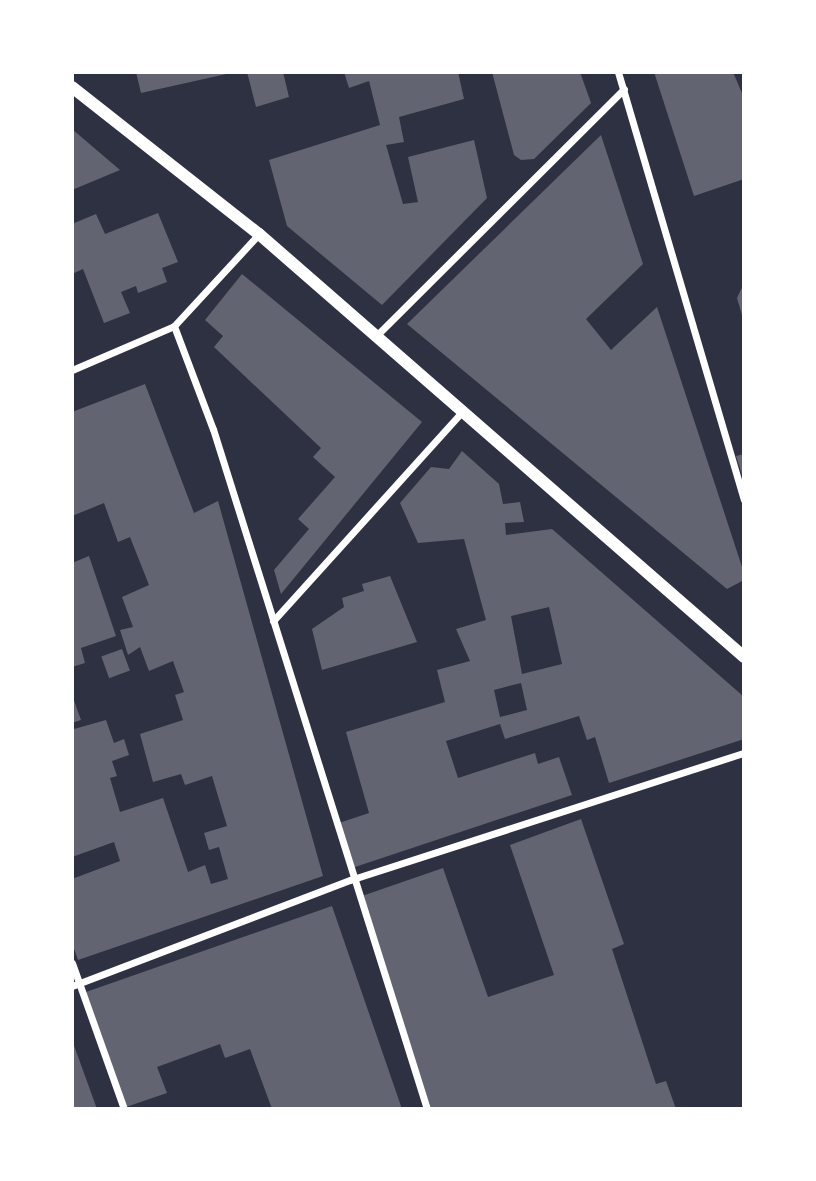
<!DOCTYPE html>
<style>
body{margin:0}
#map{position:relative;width:816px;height:1181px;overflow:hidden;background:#2d3142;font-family:Manrope,sans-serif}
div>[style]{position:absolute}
.building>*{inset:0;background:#626471;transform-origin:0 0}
.minor>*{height:7px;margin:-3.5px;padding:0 3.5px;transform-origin:3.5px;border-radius:3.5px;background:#fff}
.tertiary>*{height:12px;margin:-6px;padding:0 6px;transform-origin:6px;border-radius:6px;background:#fff}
span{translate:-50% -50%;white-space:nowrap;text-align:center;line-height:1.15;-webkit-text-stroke:6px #fff;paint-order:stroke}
.frame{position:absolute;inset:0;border:74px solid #fff;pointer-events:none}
</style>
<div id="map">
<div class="building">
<div style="clip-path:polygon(136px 72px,231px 72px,231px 73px,141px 93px)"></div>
<div style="clip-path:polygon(247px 72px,283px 72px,289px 97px,256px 107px)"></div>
<div style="clip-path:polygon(344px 72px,458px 72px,464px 99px,399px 117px,404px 142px,386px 145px,403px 204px,418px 202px,408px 157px,474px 140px,487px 198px,382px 305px,287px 226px,269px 160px,380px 125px,369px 81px,349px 88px)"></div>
<div style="clip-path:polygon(492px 72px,580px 72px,591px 103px,534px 159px,521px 160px,514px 155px)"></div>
<div style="clip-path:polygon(654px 72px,733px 72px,744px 98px,744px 179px,694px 196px)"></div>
<div style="clip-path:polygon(72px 129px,120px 170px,72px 190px)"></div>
<div style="clip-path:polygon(601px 135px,643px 264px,586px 319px,611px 350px,657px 307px,744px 573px,744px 580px,727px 589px,407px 324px)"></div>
<div style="clip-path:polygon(158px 213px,178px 262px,162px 268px,167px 282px,138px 293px,136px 286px,121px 292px,130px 313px,104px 323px,83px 269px,72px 274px,72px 224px,96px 214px,105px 234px)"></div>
<div style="clip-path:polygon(242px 274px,422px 422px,281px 594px,274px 570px,309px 529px,298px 519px,335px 477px,313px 457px,321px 448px,214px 347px,223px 336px,205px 320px)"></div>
<div style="clip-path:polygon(744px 283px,744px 322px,737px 298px)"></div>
<div style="clip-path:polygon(145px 384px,194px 513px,218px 501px,323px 876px,78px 960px,72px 943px,72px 879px,120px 861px,114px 842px,72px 857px,72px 723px,74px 729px,106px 720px,114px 743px,124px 739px,129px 755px,112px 761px,117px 776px,110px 778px,120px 812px,163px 798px,188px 872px,205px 865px,211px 884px,228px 879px,219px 847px,209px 850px,204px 833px,227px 826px,212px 776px,185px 785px,181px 774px,153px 782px,140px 734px,183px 720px,175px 695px,184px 692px,173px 661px,149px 671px,140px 647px,128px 655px,120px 630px,133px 627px,122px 597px,149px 585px,130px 537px,118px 542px,104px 503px,72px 516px,72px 412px)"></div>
<div style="clip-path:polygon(evenodd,462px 451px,499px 484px,503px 504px,520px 502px,524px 522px,505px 523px,506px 535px,552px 529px,743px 696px,744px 739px,609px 783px,595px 737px,587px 740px,579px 716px,505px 739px,500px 724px,446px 741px,458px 778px,535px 753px,538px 764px,559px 757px,572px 795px,352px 868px,339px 823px,369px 813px,346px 732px,445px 702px,437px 670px,470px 661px,456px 629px,486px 620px,464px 539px,418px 543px,400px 503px,431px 467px,449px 469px,462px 451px,549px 607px,562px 664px,522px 674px,511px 616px,549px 607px,462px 451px,521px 683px,527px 710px,500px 717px,494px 690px,521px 683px)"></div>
<div style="clip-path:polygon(744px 454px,744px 481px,736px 456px)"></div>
<div style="clip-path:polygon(89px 556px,116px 636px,81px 648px,85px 663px,72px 667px,72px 563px)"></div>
<div style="clip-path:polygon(390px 576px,417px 642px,322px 670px,312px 629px,344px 607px,342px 598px,364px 591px,362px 584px)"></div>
<div style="left:122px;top:649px;width:23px;height:22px;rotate:70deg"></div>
<div style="clip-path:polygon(72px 695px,81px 720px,72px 723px)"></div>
<div style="clip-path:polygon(581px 819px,624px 944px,612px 949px,656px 1084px,666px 1081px,676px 1109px,431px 1109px,362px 896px,443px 868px,488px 997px,554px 975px,510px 845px)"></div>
<div style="clip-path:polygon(332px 906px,402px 1109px,272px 1109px,250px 1049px,225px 1058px,220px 1044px,157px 1067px,167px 1093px,126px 1107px,86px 992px)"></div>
<div style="clip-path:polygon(72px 1040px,97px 1109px,72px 1109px)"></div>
</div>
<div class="minor">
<div style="left:618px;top:72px;width:446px;rotate:73.6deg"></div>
<div style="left:174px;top:326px;width:110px;rotate:69.3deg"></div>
<div style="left:213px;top:429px;width:713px;rotate:72.53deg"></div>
<div style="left:376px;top:336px;width:350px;rotate:-44.9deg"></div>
<div style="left:72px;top:370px;width:111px;rotate:-23.3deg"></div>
<div style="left:174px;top:326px;width:125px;rotate:-47.3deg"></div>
<div style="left:273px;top:621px;width:283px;rotate:-47.9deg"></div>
<div style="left:72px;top:963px;width:155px;rotate:70.4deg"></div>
<div style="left:72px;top:986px;width:298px;rotate:-20.9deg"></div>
<div style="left:350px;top:880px;width:414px;rotate:-17.9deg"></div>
</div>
<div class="tertiary">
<div style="left:72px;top:87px;width:238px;rotate:38.2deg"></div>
<div style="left:259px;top:234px;width:644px;rotate:41.09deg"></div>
</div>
<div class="frame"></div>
</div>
